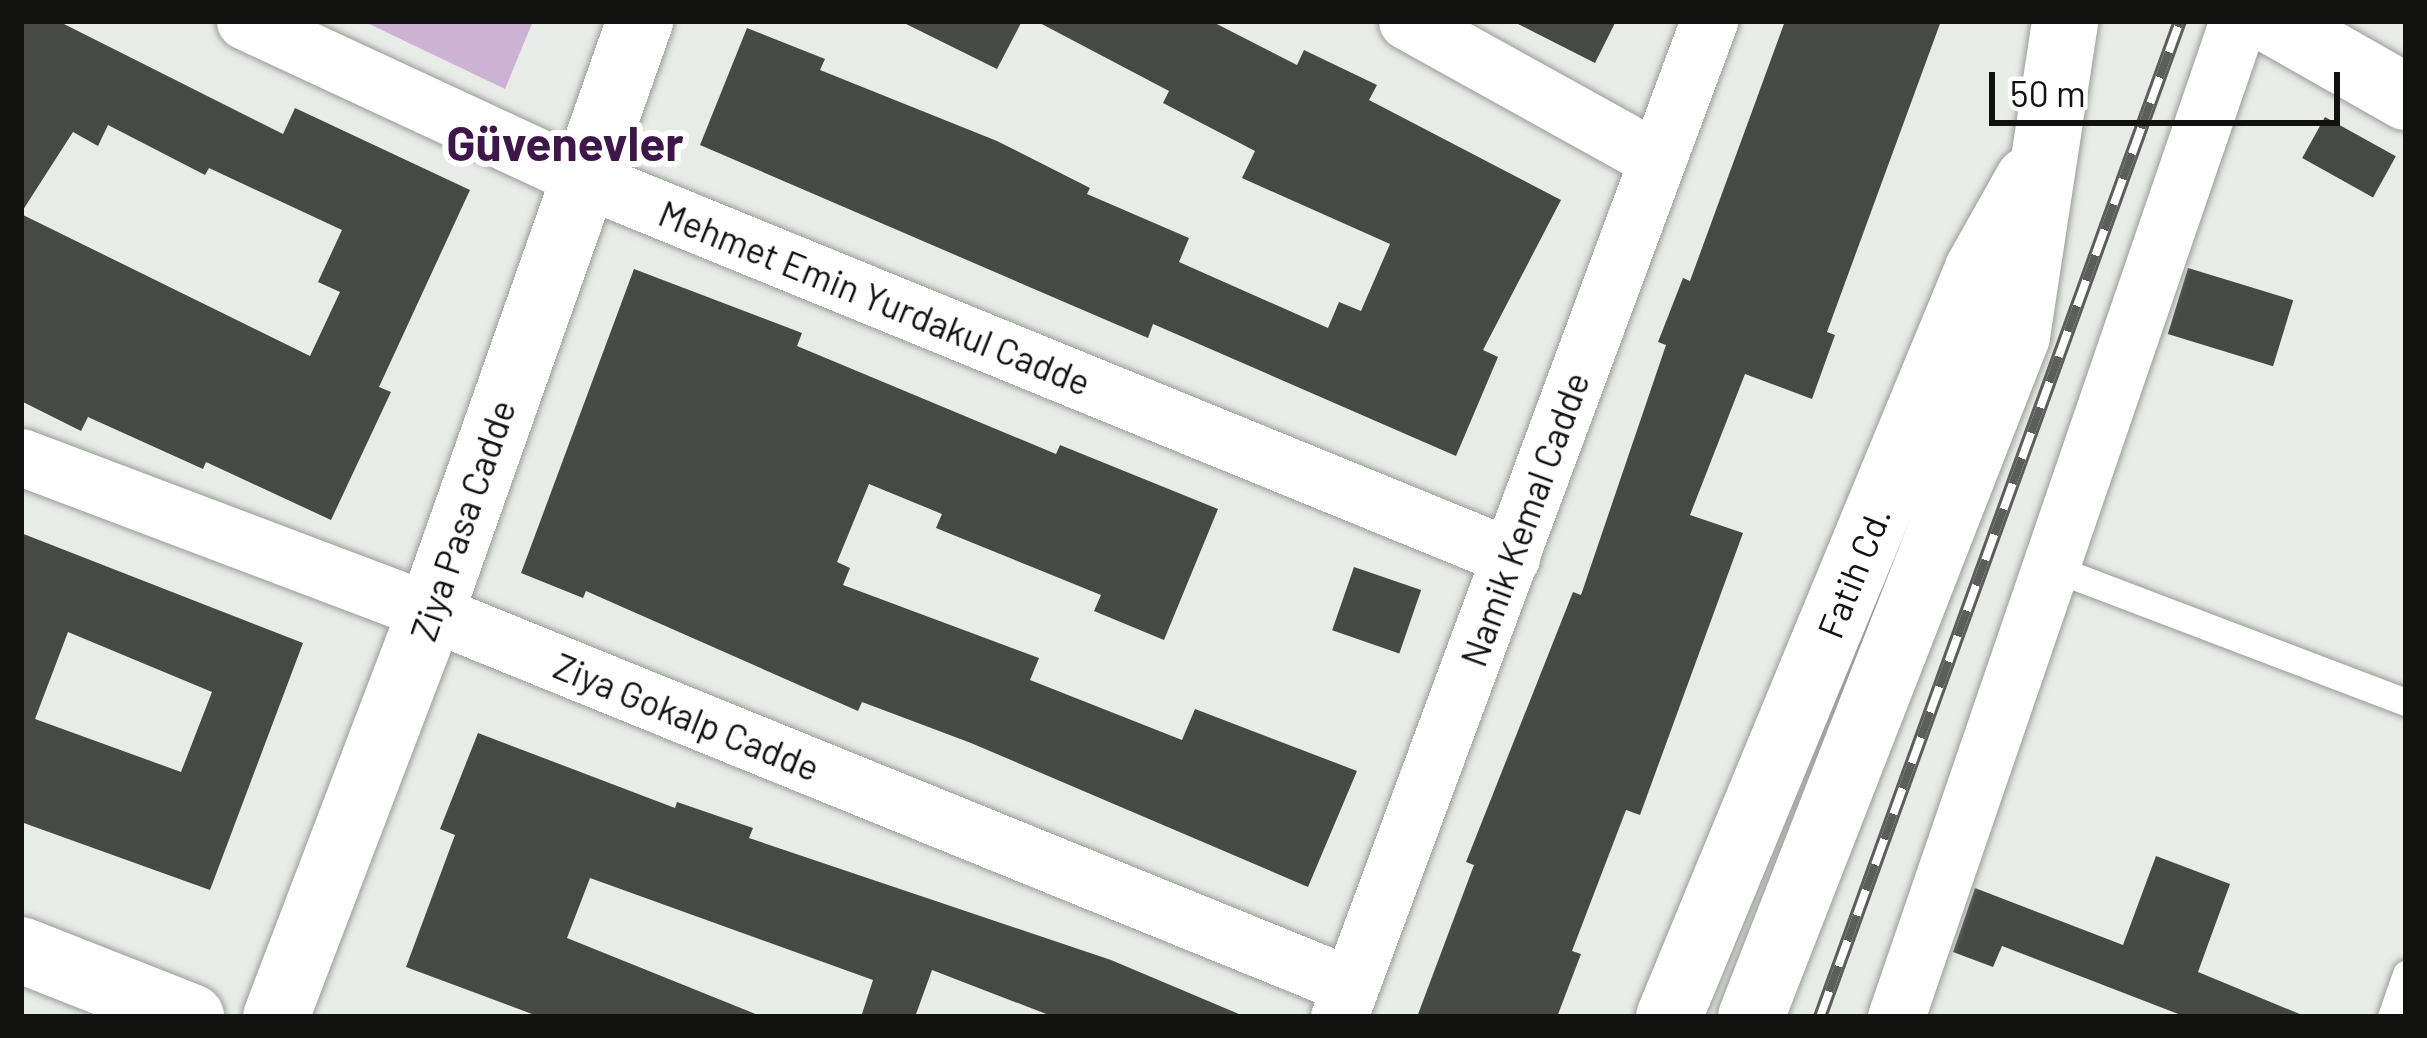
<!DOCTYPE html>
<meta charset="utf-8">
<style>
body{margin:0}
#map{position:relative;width:2427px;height:1038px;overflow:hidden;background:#e8ece6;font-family:Barlow,sans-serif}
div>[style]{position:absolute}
.green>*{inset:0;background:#ccb3d4}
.building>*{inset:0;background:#464945;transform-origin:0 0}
.roads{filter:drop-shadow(0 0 3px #989c97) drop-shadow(0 0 3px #989c97)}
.lane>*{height:27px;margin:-13.5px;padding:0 13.5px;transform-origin:13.5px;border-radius:13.5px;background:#fff}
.street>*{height:57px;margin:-28.5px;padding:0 28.5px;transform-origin:28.5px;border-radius:28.5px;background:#fff}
.secondary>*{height:66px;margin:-33px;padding:0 33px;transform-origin:33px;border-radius:33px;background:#fff}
.rail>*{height:14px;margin-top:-7px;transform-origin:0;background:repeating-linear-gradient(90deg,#fff 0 27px,#5c5e5b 0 54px);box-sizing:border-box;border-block:3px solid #5c5e5b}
span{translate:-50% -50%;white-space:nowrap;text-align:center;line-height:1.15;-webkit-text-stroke:12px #fff;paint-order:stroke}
.street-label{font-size:36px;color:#111210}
.district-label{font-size:48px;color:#3f164a;font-weight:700}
.frame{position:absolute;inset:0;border:24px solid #111210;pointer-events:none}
.scale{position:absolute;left:1989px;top:72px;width:351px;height:54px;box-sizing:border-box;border:6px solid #111210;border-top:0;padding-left:15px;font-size:36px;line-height:42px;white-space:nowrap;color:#111210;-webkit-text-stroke:9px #fff;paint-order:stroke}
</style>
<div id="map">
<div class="green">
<div style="clip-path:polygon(363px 21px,533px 21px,505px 89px)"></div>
</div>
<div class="building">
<div style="clip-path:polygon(21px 21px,58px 21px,283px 134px,295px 108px,470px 190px,379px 387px,391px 392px,331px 520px,206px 462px,203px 469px,88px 417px,81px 431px,21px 401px,21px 214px,310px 356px,340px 292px,318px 282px,342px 230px,209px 168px,205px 175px,108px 125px,98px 146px,73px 132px,21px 213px)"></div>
<div style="clip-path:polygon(900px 21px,1022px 21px,997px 69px)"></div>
<div style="clip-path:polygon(1036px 21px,1211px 21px,1297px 65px,1304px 50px,1377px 85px,1369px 100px,1561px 200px,1483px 350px,1498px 357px,1456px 456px,1153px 324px,1148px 338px,700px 145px,747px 28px,825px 59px,820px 70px,997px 141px,1090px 188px,1087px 194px,1189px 238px,1179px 262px,1328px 328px,1339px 302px,1361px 311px,1390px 244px,1242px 178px,1255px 151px,1163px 103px,1169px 91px)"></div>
<div style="clip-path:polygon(1512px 21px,1616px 21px,1595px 63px)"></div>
<div style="clip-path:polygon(1785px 21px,1941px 21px,1827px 332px,1835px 335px,1812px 399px,1745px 374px,1690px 515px,1743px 533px,1640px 815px,1626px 810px,1572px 951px,1581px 954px,1557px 1017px,1417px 1017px,1474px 865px,1466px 862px,1573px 592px,1581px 595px,1666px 345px,1658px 342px,1683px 278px,1690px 281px)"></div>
<div style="left:2325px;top:117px;width:81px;height:47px;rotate:29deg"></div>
<div style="left:2188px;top:268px;width:110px;height:69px;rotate:17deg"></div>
<div style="clip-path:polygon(634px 269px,802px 333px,797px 346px,1056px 454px,1060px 445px,1218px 509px,1164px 640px,1094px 611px,1101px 595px,936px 528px,942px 514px,869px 484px,837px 562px,850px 568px,843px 585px,1039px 658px,1030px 680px,1182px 740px,1195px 709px,1357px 771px,1308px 887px,971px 743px,862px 702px,858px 711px,586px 591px,583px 598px,521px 573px)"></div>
<div style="clip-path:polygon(evenodd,21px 533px,303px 643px,210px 890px,21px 822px,21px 533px,68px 632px,212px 692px,181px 772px,35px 719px,68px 632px)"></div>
<div style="left:1354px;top:567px;width:71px;height:67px;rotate:19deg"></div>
<div style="clip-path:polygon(478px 733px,675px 808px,677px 802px,753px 828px,749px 838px,1111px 960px,1246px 1017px,1054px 1017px,932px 970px,915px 1017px,861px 1017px,873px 980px,590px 878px,567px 938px,763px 1017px,540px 1017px,406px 967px,455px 835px,440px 829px)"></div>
<div style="clip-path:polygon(2156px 856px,2230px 884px,2198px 972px,2307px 1017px,2186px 1017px,2002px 946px,1993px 967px,1953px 952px,1975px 888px,2123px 945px)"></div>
</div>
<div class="roads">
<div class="lane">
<div style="left:2053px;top:568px;width:378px;rotate:20.8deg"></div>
<div style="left:2391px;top:1017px;width:46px;rotate:-70.8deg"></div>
</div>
<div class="street">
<div style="left:245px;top:21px;width:370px;rotate:24.9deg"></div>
<div style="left:581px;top:177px;width:1005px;rotate:22.23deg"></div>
<div style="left:1407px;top:21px;width:282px;rotate:29deg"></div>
<div style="left:21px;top:457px;width:438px;rotate:20.7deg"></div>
<div style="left:431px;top:612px;width:991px;rotate:22.11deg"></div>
<div style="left:1339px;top:1017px;width:1063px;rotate:-69.62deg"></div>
<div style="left:1896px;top:1017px;width:1053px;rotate:-71.05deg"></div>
</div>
<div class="secondary">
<div style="left:2272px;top:21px;width:154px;rotate:29.6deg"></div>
<div style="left:21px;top:950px;width:183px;rotate:21.5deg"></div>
<div style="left:276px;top:1017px;width:434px;rotate:-69.1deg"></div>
<div style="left:431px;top:612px;width:627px;rotate:-70.52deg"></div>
<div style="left:1669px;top:1017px;width:809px;rotate:-67.55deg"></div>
<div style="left:1978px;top:269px;width:102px;rotate:-60.7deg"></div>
<div style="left:1751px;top:1017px;width:731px;rotate:-68.66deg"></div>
<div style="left:2017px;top:336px;width:319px;rotate:-81.3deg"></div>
</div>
</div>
<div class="rail">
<div style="left:1820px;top:1017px;width:1059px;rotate:-70.13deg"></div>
</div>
<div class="street-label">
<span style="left:875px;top:297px;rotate:22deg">Mehmet Emin Yurdakul Cadde</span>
<span style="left:1524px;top:519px;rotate:-70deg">Namik Kemal Cadde</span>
<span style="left:462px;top:520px;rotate:-71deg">Ziya Pasa Cadde</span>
<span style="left:1853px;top:572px;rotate:-68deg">Fatih Cd.</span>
<span style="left:687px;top:716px;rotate:22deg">Ziya Gokalp Cadde</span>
</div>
<div class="district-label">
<span style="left:565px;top:143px">Güvenevler</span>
</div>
<div class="frame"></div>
<div class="scale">50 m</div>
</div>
